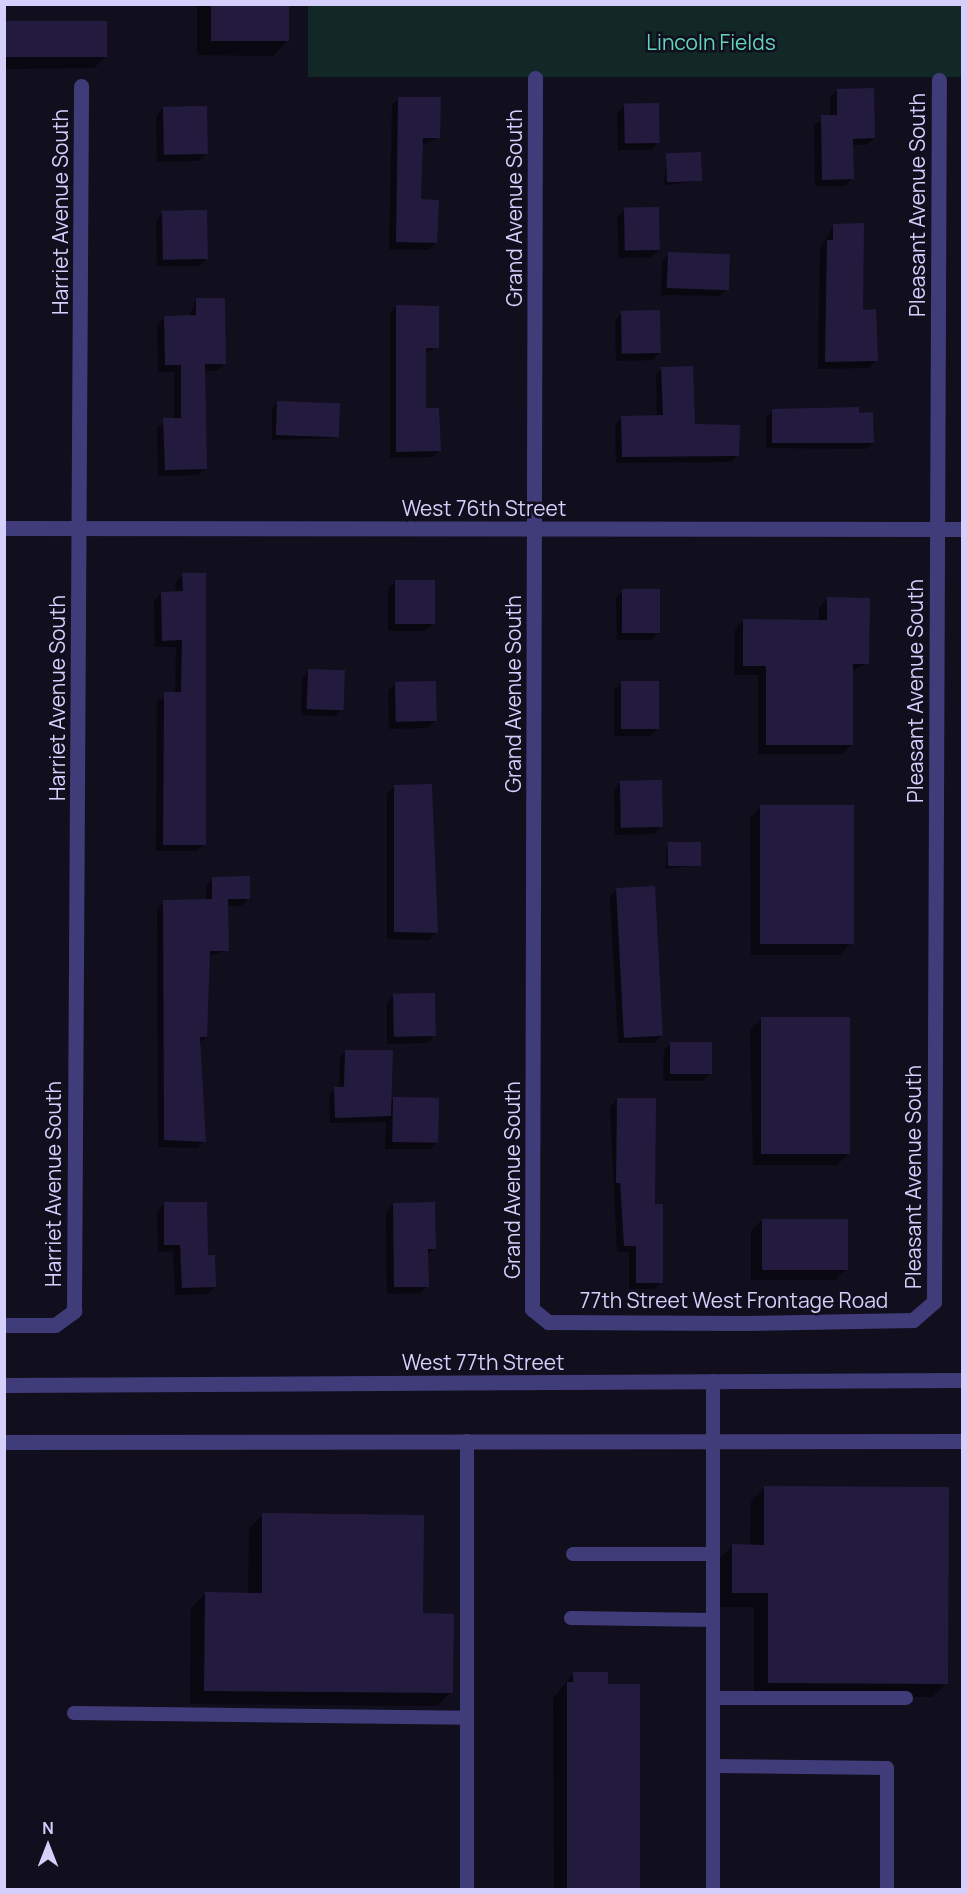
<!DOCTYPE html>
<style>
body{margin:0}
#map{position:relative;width:967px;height:1894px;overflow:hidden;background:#110e1e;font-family:Manrope,sans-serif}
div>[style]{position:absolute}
.green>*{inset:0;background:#112827;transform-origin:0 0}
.shadow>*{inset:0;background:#0007}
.building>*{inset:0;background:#231b3e;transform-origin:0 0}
.service>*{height:14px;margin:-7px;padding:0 7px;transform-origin:7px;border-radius:7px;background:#403c7a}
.minor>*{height:15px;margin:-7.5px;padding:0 7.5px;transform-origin:7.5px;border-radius:7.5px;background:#403c7a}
.tertiary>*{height:15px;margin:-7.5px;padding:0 7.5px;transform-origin:7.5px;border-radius:7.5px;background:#403c7a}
span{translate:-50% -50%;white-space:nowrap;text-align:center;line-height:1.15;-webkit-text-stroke:5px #110e1e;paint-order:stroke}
.park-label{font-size:21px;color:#61d5ba}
.street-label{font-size:21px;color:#d5cffb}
.frame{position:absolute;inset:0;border:6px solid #d5cffb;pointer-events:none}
.north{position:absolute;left:18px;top:1816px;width:60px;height:60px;-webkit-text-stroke:4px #110e1e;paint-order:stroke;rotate:0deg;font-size:16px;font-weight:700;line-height:24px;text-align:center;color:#d5cffb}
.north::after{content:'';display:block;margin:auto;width:21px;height:27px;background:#d5cffb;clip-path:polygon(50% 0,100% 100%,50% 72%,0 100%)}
</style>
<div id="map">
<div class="green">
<div style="left:308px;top:5px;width:654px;height:72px"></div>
</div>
<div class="shadow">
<div style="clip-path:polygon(197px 4px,288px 4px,287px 41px,273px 56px,197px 55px)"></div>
<div style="clip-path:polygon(4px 23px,106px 56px,94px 68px,4px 69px)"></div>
<div style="clip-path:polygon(837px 90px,874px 138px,866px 145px,852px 145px,852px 178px,845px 186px,815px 186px,814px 124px,830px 117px,830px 98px)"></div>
<div style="clip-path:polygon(399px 98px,438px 138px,421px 145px,420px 201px,436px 243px,428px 250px,389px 249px,392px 105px)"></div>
<div style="clip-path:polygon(625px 105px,658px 142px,651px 150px,618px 150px,617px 113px)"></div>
<div style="clip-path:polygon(163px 108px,206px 154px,199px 161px,157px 162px,156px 116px)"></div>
<div style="clip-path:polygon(667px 154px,700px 181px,664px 185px)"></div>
<div style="clip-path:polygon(625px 210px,659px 250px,651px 257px,619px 258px,617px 217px)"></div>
<div style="clip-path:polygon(163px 213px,207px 258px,199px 266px,157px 266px,156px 220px)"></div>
<div style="clip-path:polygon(834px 225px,876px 360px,869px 368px,818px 369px,820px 249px)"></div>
<div style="clip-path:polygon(669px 254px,728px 288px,720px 296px,661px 295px,662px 261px)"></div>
<div style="clip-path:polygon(196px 300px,225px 363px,217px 371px,203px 371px,206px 468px,198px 475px,158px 476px,157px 427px,174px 419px,174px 372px,158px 372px,157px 325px,165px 317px,189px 317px)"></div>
<div style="clip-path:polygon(396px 306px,437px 347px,424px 354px,425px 410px,439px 451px,432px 457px,390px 458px,390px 313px)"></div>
<div style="clip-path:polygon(622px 313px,660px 352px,653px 360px,616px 361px,615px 320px)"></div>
<div style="clip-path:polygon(662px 368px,693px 425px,738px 455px,731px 462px,616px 463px,615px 424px,622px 418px,657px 417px,656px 375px)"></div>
<div style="clip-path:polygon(277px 403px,339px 432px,333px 438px,272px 440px,272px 408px)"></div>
<div style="clip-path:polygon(773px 411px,873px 443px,866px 449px,766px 448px,766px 417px)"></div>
<div style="clip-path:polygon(183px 575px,204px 844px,197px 851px,156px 851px,157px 701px,175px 694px,176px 647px,155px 647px,154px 601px,161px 593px,176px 593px,175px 582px)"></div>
<div style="clip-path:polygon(396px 581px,433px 624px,425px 631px,388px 631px,388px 589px)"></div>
<div style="clip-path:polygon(623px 591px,658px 633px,651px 640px,617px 640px,616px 598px)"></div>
<div style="clip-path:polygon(828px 598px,867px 663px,851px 672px,851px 745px,842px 754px,758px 754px,758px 675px,734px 675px,735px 629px,744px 620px,819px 622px,819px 608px)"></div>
<div style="clip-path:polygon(309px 671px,343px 709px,336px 716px,301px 715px,302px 678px)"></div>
<div style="clip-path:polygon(622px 683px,657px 728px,650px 736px,614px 736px,614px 690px)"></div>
<div style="clip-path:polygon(395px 684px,436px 720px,428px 728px,389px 729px,388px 691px)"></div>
<div style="clip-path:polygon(621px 782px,661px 826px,654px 834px,615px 835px,614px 790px)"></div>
<div style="clip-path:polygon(395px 786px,436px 932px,429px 940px,387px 939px,387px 794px)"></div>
<div style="clip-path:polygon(761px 807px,851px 943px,840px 955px,751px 955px,750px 818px)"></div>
<div style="clip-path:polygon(668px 844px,700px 865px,665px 869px)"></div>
<div style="clip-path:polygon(213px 878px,248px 899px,241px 906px,227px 906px,227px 950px,208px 957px,206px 1037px,199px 1044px,204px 1141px,197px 1148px,158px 1147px,157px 909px,164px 902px,206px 901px,206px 885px)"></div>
<div style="clip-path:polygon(617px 889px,661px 1036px,654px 1043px,618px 1043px,610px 896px)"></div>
<div style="clip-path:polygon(394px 995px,434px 1036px,427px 1043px,387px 1044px,387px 1003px)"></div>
<div style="clip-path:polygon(761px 1019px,848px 1154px,837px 1165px,753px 1165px,750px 1030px)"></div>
<div style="clip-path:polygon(671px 1043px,710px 1074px,703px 1081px,663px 1081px,664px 1050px)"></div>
<div style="clip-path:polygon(346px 1051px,390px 1102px,394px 1098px,437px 1142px,430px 1149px,385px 1149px,386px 1122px,330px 1123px,329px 1094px,339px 1089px,340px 1057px)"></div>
<div style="clip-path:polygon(617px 1099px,654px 1206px,662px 1282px,654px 1289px,629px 1289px,629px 1252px,617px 1252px,610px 1107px)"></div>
<div style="clip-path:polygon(164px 1204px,207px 1256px,215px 1287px,207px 1294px,175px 1295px,173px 1251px,158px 1252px,157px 1211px)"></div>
<div style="clip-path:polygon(393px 1204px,434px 1248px,427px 1255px,427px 1286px,420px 1293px,387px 1294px,386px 1212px)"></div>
<div style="clip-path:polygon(762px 1220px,847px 1269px,835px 1280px,751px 1280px,751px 1231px)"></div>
<div style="clip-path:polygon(765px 1487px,947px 1683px,932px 1697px,754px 1696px,754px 1607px,718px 1607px,718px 1560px,733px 1546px,750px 1546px,751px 1501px)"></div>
<div style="clip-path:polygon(263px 1514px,422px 1615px,451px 1692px,437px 1706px,190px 1704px,191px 1608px,205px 1594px,248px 1594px,249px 1529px)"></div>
<div style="clip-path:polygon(574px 1673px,607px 1686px,638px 1890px,554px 1890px,553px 1698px)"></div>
</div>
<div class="building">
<div style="left:211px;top:4px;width:78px;height:37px"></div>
<div style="left:107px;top:21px;width:36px;height:103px;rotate:90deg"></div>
<div style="clip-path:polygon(874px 88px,875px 138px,853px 139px,854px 179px,822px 180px,821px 115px,837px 115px,837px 89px)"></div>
<div style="clip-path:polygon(398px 97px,441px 97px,440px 138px,423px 138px,421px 199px,439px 200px,437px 243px,396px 242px)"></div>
<div style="left:659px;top:103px;width:40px;height:35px;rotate:89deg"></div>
<div style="left:207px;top:106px;width:48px;height:44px;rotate:89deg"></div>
<div style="left:701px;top:152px;width:29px;height:35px;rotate:88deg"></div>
<div style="left:659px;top:207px;width:43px;height:35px;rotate:89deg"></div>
<div style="left:207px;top:210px;width:49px;height:45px;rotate:89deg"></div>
<div style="clip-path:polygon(864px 223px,863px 310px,876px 309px,878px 361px,825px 362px,827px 240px,833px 240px,833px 224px)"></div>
<div style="left:668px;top:252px;width:62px;height:36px;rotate:2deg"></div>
<div style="clip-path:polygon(196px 298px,225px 298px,226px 364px,205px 364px,207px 469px,165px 470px,163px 418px,181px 418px,181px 365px,165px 365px,164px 316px,196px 315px)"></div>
<div style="clip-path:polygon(396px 305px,439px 306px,439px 348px,426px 348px,426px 408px,439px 408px,441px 451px,396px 452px)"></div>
<div style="left:660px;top:310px;width:43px;height:39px;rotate:89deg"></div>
<div style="clip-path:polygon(693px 366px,695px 424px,740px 425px,739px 456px,622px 457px,621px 416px,663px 415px,661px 367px)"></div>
<div style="left:277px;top:401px;width:63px;height:34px;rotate:2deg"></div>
<div style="clip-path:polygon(859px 407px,859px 413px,873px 412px,874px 443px,772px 443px,772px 409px)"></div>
<div style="clip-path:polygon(182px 573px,206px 573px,206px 845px,163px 845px,164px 692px,181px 692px,182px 640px,162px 641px,161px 592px,183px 591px)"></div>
<div style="left:395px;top:580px;width:40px;height:44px"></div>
<div style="left:622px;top:589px;width:38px;height:44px"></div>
<div style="clip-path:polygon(827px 597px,870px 598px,869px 664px,853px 664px,853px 745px,766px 745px,766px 666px,743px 666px,743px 619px,827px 620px)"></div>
<div style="left:308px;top:669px;width:37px;height:40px;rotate:2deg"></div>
<div style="left:436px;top:681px;width:40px;height:41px;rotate:89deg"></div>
<div style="left:621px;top:681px;width:38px;height:48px"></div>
<div style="left:662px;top:780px;width:47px;height:42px;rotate:89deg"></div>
<div style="clip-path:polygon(432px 784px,438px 933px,394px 932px,394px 785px)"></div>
<div style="left:760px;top:805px;width:94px;height:139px"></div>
<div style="left:668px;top:842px;width:33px;height:24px"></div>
<div style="clip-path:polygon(250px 876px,250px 899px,228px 899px,229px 951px,210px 951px,207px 1037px,200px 1037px,206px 1142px,164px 1140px,163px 900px,212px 899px,212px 877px)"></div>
<div style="left:655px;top:886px;width:150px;height:39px;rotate:87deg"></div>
<div style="left:435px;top:993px;width:43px;height:42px;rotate:89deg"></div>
<div style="left:761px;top:1017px;width:89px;height:137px"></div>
<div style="left:670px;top:1042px;width:42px;height:32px"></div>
<div style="clip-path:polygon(345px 1050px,393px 1050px,391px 1116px,335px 1118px,334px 1087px,344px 1087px)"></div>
<div style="left:393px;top:1097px;width:46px;height:45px;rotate:1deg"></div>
<div style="clip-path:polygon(617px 1098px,656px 1098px,655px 1204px,663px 1204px,663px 1283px,636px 1283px,636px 1246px,624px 1246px,620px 1183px,616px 1183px)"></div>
<div style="clip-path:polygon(164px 1202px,207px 1202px,208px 1255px,215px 1255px,216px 1287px,182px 1288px,180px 1245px,164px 1245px)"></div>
<div style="clip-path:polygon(435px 1202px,436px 1249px,428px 1249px,429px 1287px,394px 1287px,393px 1203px)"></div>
<div style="left:762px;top:1219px;width:86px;height:51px"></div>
<div style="clip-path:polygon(764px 1486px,949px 1487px,948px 1684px,768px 1683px,768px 1593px,732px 1593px,732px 1544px,764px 1545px)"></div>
<div style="clip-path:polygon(262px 1513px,424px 1515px,423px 1613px,454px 1614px,453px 1693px,204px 1691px,205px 1592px,262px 1593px)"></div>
<div style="clip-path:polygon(573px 1672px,608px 1672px,608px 1684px,640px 1684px,640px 1890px,567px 1890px,567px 1682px,573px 1682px)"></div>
</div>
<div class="service">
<div style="left:713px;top:1381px;width:509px;rotate:90deg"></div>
<div style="left:467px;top:1441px;width:449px;rotate:90deg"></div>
<div style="left:573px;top:1554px;width:140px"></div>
<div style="left:571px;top:1618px;width:142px;rotate:0.8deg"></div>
<div style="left:714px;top:1698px;width:192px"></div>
<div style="left:74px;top:1713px;width:393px;rotate:0.7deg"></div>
<div style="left:714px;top:1766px;width:173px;rotate:0.7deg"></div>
<div style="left:887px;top:1768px;width:122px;rotate:90deg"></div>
</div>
<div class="minor">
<div style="left:535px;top:78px;width:1231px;rotate:90.14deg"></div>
<div style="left:532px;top:1309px;width:21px;rotate:39deg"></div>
<div style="left:548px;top:1322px;width:195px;rotate:0.3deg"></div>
<div style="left:743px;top:1323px;width:170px;rotate:-1deg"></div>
<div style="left:913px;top:1320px;width:28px;rotate:-41deg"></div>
<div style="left:934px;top:1302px;width:1222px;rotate:-89.77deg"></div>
<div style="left:4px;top:1325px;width:51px"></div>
<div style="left:55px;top:1325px;width:24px;rotate:-36deg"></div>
<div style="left:74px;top:1311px;width:1225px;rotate:-89.67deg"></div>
</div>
<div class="tertiary">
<div style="left:4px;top:528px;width:958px;rotate:0.06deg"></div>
<div style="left:4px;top:1385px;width:958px;rotate:-0.3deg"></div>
<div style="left:4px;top:1442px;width:958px;rotate:-0.06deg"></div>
</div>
<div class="park-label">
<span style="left:711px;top:42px">Lincoln Fields</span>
</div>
<div class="street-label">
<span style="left:917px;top:205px;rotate:-90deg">Pleasant Avenue South</span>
<span style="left:514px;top:208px;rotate:-90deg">Grand Avenue South</span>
<span style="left:60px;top:212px;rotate:-90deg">Harriet Avenue South</span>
<span style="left:484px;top:508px">West 76th Street</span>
<span style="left:915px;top:691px;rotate:-90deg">Pleasant Avenue South</span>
<span style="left:513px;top:694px;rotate:-90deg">Grand Avenue South</span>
<span style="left:57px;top:698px;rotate:-90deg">Harriet Avenue South</span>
<span style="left:913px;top:1177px;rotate:-90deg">Pleasant Avenue South</span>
<span style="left:512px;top:1180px;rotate:-90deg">Grand Avenue South</span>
<span style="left:53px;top:1184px;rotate:-90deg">Harriet Avenue South</span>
<span style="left:734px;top:1300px">77th Street West Frontage Road</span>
<span style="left:483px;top:1362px">West 77th Street</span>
</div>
<div class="frame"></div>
<div class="north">N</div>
</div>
